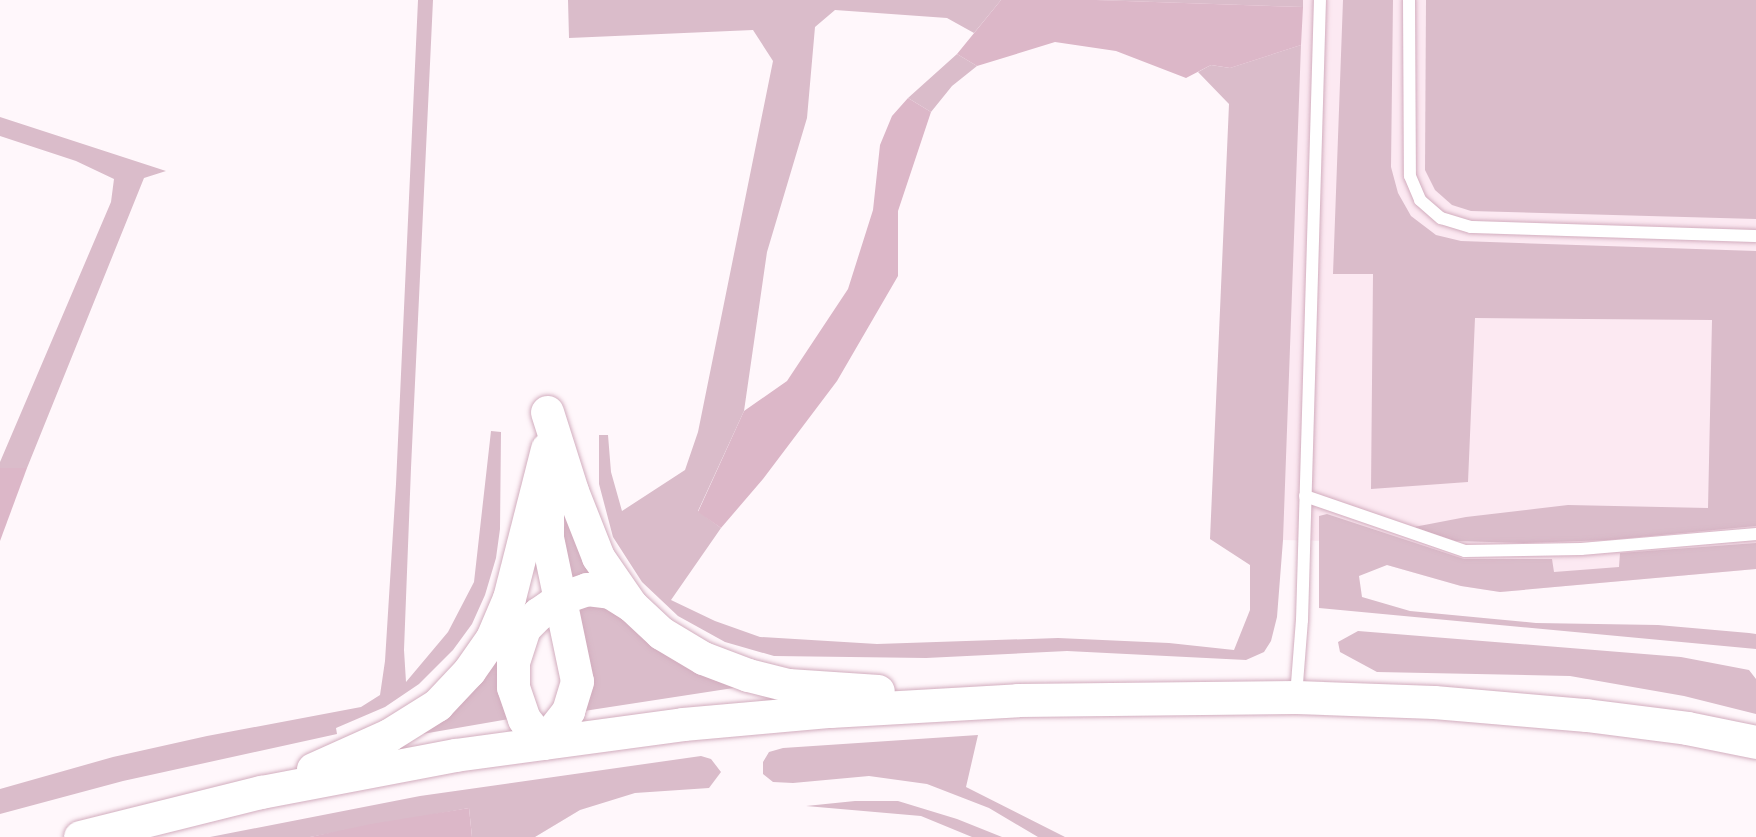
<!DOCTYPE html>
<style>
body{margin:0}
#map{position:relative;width:1756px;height:837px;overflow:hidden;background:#fff7fb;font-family:"Times New Roman",serif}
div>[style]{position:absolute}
.built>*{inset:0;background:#fce9f2}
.green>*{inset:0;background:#dabcca}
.forest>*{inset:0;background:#dcb7c8}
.roads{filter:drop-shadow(0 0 2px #d2adbe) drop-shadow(0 0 2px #d2adbe)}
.lane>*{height:12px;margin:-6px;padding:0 6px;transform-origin:6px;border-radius:6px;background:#fff}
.secondary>*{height:33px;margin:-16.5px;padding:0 16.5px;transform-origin:16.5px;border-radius:16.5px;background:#fff}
span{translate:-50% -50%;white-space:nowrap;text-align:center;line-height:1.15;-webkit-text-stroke:6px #fff;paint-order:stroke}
</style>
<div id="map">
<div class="built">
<div style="clip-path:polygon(1096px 0,1756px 0,1756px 569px,1500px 592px,1461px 586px,1387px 565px,1326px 541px,1283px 540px,1230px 68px)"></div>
</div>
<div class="green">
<div style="clip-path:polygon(418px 0,433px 0,411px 468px,404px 650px,406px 682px,448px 632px,474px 582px,491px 431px,501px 432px,500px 529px,496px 558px,485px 595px,472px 624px,453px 650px,419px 684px,385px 707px,336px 728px,337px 734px,123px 781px,0 814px,0 789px,113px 757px,207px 736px,361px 707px,380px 695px,385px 661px,396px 484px)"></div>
<div style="clip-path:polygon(568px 0,1001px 0,974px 33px,947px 18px,835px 10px,815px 27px,807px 118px,767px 252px,744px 411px,698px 511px,721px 528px,671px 600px,715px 621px,760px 637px,877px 644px,1058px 638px,1169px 643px,1234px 650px,1250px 610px,1250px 565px,1210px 539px,1229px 104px,1198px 72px,1211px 65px,1230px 68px,1301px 45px,1283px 540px,1277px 617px,1271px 641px,1264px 652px,1246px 660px,1067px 651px,926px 658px,774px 656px,725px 642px,678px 616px,642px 582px,613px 537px,599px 484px,599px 435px,608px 435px,611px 472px,622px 511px,685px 470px,698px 432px,773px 61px,753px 30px,569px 38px)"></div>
<div style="clip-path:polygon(1096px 0,1303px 0,1303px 7px)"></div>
<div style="clip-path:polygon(1343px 0,1393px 0,1391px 167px,1398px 193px,1411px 216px,1436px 235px,1461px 241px,1756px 251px,1756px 526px,1609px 540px,1524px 543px,1455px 541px,1414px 527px,1466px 517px,1568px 505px,1708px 508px,1712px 320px,1475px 318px,1468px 482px,1371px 489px,1373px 274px,1333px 274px)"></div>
<div style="clip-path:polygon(1426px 0,1756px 0,1756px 219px,1471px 211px,1452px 205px,1435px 190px,1425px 170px)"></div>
<div style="clip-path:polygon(957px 54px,977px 66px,952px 86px,931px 112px,908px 98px)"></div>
<div style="clip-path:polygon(0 117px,166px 171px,144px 178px,27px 468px,0 468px,0 462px,111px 202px,114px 179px,76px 161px,0 136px)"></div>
<div style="clip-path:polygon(570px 505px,601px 580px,568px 581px,563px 531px)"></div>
<div style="clip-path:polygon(1327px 514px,1464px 559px,1552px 559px,1554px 572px,1619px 567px,1620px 553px,1756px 543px,1756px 569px,1500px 592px,1461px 586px,1387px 565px,1359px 576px,1362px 597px,1410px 611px,1536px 623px,1658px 625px,1749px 633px,1756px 634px,1756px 649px,1319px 608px,1319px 516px)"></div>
<div style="clip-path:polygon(590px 599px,753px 685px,584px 711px,572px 602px)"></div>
<div style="clip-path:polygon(515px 626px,509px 719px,405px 737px)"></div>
<div style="clip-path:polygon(1358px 631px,1681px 657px,1749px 670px,1756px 679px,1756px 714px,1684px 696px,1570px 676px,1377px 672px,1340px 652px,1338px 642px)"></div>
<div style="clip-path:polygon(978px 735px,966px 787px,1065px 837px,1038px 837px,989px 808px,927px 784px,869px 776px,793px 783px,773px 782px,763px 774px,763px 762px,769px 752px,783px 748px)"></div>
<div style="clip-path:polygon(701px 756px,711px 759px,721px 772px,709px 788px,635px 793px,580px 810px,535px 837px,472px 837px,469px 808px,310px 837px,210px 837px,420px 796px)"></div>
<div style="clip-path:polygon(855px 801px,898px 801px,957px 819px,1002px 837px,972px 837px,921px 816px,806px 806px)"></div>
</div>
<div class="forest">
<div style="clip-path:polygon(1001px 0,1096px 0,1303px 7px,1301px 45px,1230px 68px,1211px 65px,1186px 78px,1116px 51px,1055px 42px,977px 66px,957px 54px)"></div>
<div style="clip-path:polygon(908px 98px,931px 112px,898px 211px,898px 276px,837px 381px,763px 479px,721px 528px,698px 512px,744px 411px,787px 381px,848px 289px,873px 210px,880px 145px,892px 116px)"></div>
<div style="clip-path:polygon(0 468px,27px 468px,0 541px)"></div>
<div style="clip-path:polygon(469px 808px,472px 837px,310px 837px,371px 824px)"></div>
</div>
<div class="roads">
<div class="lane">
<div style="left:1409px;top:0;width:176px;rotate:89.7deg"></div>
<div style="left:1410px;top:176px;width:26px;rotate:67deg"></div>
<div style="left:1420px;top:200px;width:28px;rotate:41deg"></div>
<div style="left:1441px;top:218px;width:31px;rotate:17deg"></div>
<div style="left:1471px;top:227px;width:285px;rotate:1.8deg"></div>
<div style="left:1305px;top:496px;width:169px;rotate:19deg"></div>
<div style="left:1465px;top:551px;width:116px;rotate:-1deg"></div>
<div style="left:1581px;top:549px;width:176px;rotate:-4.9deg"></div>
<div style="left:1296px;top:696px;width:76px;rotate:-85.5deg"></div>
<div style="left:1302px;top:620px;width:620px;rotate:-88.34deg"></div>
</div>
<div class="secondary">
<div style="left:547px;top:412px;width:83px;rotate:72.4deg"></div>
<div style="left:572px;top:491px;width:71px;rotate:68.5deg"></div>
<div style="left:598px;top:557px;width:58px;rotate:55.5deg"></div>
<div style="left:631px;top:605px;width:41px;rotate:43deg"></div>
<div style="left:661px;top:633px;width:49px;rotate:30.8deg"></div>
<div style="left:703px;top:658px;width:48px;rotate:20.7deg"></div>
<div style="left:748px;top:675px;width:41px;rotate:14deg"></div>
<div style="left:788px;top:685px;width:90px;rotate:3.8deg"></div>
<div style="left:543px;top:743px;width:41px;rotate:-52deg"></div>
<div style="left:568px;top:711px;width:31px;rotate:-73deg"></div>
<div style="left:577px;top:681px;width:147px;rotate:-101.8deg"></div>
<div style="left:547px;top:537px;width:43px;rotate:-90deg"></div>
<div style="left:543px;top:743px;width:31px;rotate:-128deg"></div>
<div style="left:524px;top:719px;width:34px;rotate:-109deg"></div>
<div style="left:513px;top:687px;width:25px;rotate:-90deg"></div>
<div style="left:513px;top:662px;width:36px;rotate:-72deg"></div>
<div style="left:524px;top:628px;width:20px;rotate:-45deg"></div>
<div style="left:538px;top:614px;width:28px;rotate:-35deg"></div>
<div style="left:561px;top:598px;width:28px;rotate:-19deg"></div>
<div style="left:587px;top:589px;width:23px;rotate:7deg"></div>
<div style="left:610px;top:592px;width:25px;rotate:32deg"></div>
<div style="left:313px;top:769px;width:83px;rotate:-24.1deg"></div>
<div style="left:389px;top:735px;width:57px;rotate:-32deg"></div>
<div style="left:437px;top:705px;width:47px;rotate:-46.7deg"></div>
<div style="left:469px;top:671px;width:40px;rotate:-55.1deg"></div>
<div style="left:492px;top:638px;width:43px;rotate:-67deg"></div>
<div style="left:509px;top:598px;width:154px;rotate:-75.7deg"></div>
<div style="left:80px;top:837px;width:187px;rotate:-14deg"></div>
<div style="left:261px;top:792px;width:197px;rotate:-10.8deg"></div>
<div style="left:455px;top:755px;width:230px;rotate:-7.7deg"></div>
<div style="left:683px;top:724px;width:148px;rotate:-5.1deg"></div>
<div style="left:830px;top:711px;width:188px;rotate:-3.3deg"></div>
<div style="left:1018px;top:700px;width:278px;rotate:-0.6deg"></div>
<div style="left:1296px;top:697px;width:138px;rotate:2.1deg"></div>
<div style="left:1434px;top:702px;width:153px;rotate:4.9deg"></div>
<div style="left:1586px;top:715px;width:102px;rotate:7.3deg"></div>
<div style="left:1687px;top:728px;width:70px;rotate:11.5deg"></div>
</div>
</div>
</div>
